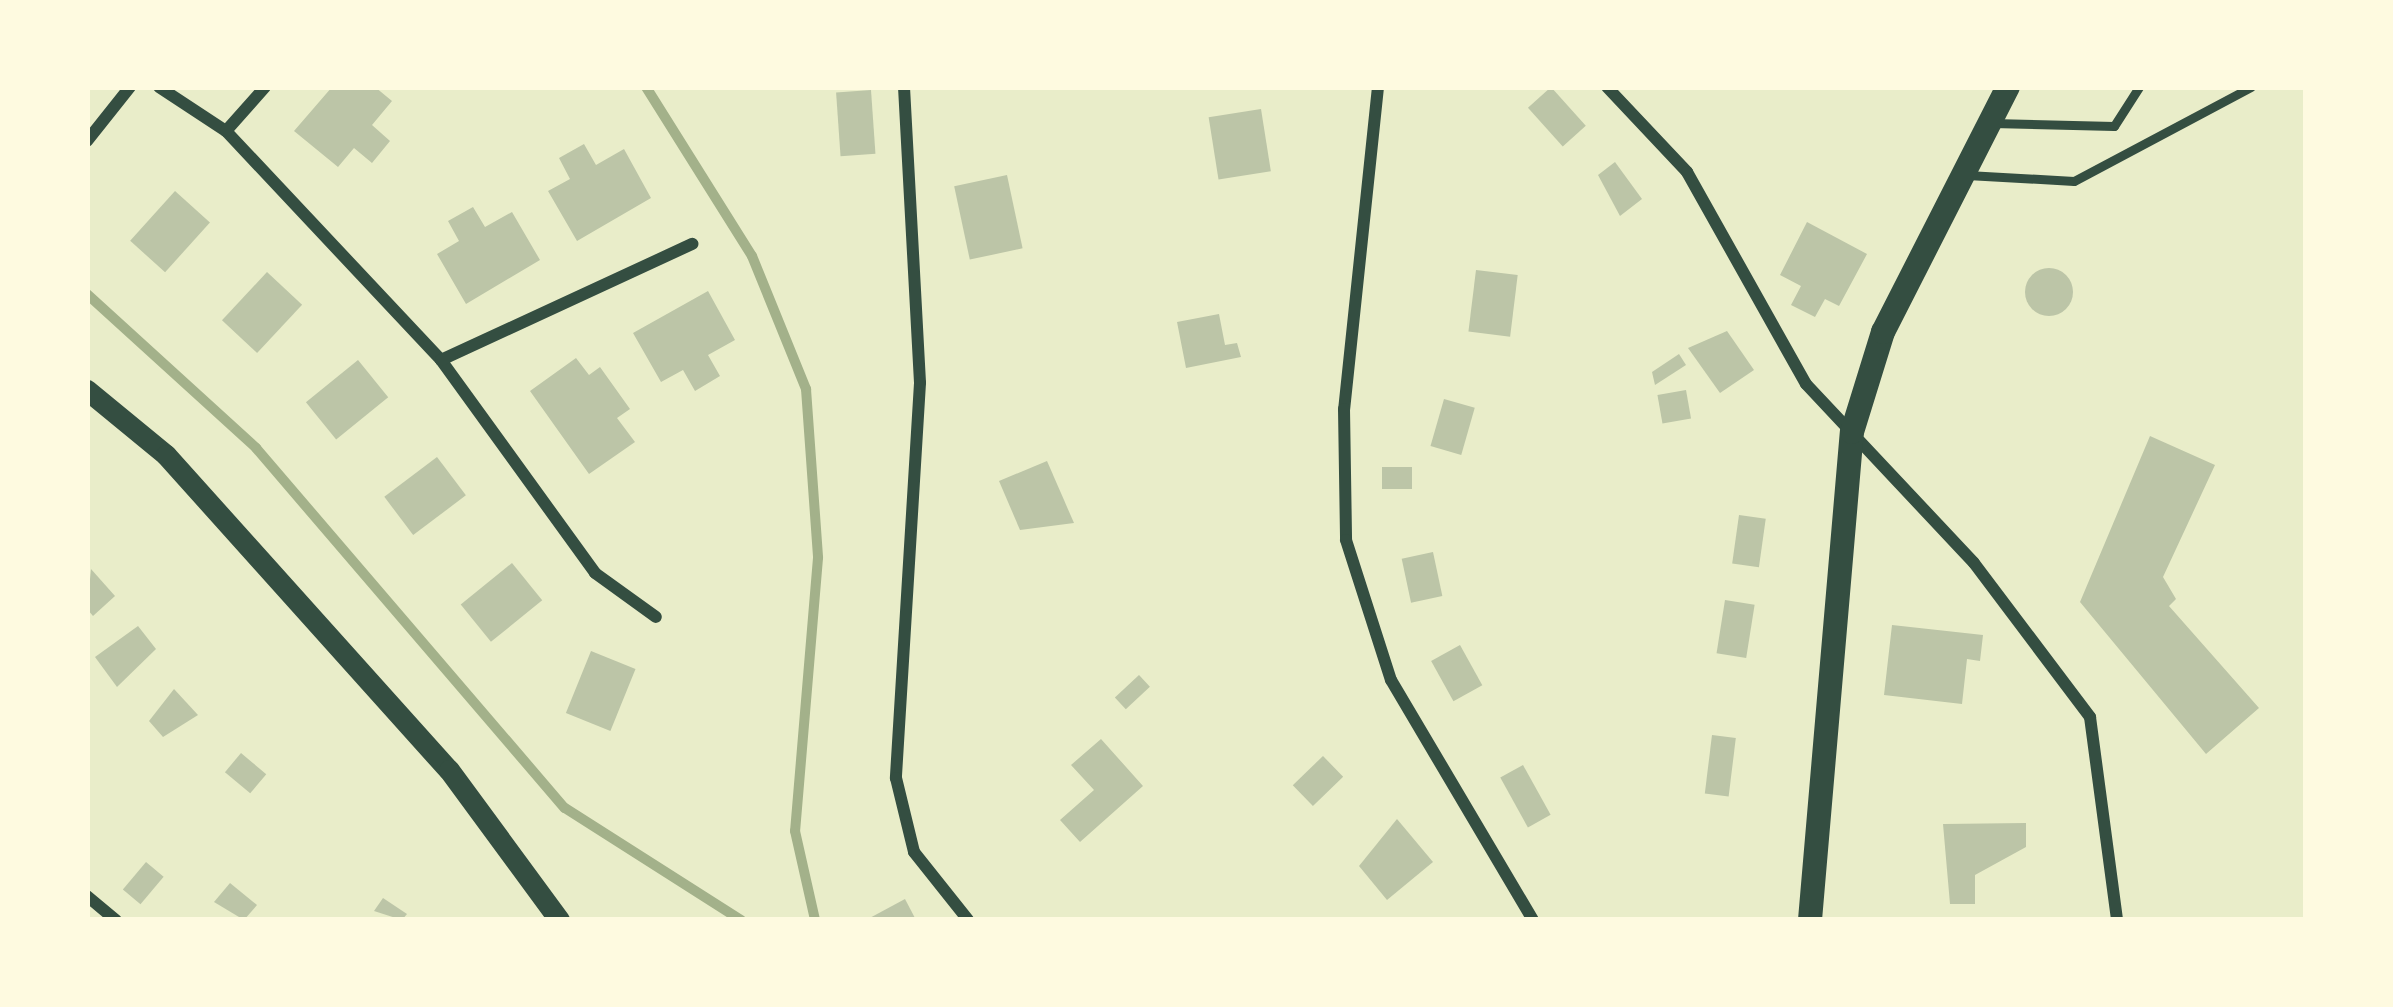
<!DOCTYPE html>
<style>
body{margin:0}
#map{position:relative;width:2393px;height:1007px;overflow:hidden;background:#e9edc9;font-family:Arial,sans-serif}
div>[style]{position:absolute}
.stream>*{height:10px;margin:-5px;padding:0 5px;transform-origin:5px;border-radius:5px;background:#a3b18a}
.building>*{inset:0;background:#bcc5a7;transform-origin:0 0}
.round{border-radius:50%}
.service>*{height:9px;margin:-4.5px;padding:0 4.5px;transform-origin:4.5px;border-radius:4.5px;background:#344e41}
.minor>*{height:12px;margin:-6px;padding:0 6px;transform-origin:6px;border-radius:6px;background:#344e41}
.tertiary>*{height:21px;margin:-10.5px;padding:0 10.5px;transform-origin:10.5px;border-radius:10.5px;background:#344e41}
.secondary>*{height:24px;margin:-12px;padding:0 12px;transform-origin:12px;border-radius:12px;background:#344e41}
span{translate:-50% -50%;white-space:nowrap;text-align:center;line-height:1.15;-webkit-text-stroke:12px #fefae0;paint-order:stroke}
.frame{position:absolute;inset:0;border:90px solid #fefae0;pointer-events:none}
</style>
<div id="map">
<div class="stream">
<div style="left:646px;top:87px;width:199px;rotate:57.9deg"></div>
<div style="left:752px;top:256px;width:144px;rotate:67.9deg"></div>
<div style="left:806px;top:389px;width:169px;rotate:85.9deg"></div>
<div style="left:818px;top:558px;width:274px;rotate:94.8deg"></div>
<div style="left:795px;top:831px;width:91px;rotate:77.3deg"></div>
<div style="left:87px;top:294px;width:229px;rotate:42.3deg"></div>
<div style="left:256px;top:448px;width:474px;rotate:49.4deg"></div>
<div style="left:565px;top:808px;width:209px;rotate:32.5deg"></div>
</div>
<div class="building">
<div style="clip-path:polygon(332px 87px,375px 87px,392px 101px,372px 125px,390px 141px,372px 163px,354px 148px,338px 167px,294px 131px)"></div>
<div style="left:1551px;top:87px;width:52px;height:31px;rotate:48deg"></div>
<div style="left:871px;top:90px;width:64px;height:35px;rotate:86deg"></div>
<div style="left:1261px;top:109px;width:63px;height:53px;rotate:81deg"></div>
<div style="clip-path:polygon(584px 144px,596px 165px,624px 149px,651px 198px,577px 241px,548px 191px,570px 179px,559px 158px)"></div>
<div style="clip-path:polygon(1615px 162px,1642px 199px,1620px 216px,1598px 175px)"></div>
<div style="left:1007px;top:175px;width:75px;height:54px;rotate:78deg"></div>
<div style="left:175px;top:191px;width:47px;height:67px;rotate:42deg"></div>
<div style="clip-path:polygon(473px 207px,485px 227px,512px 212px,540px 260px,466px 304px,437px 254px,459px 241px,448px 221px)"></div>
<div style="clip-path:polygon(1807px 222px,1867px 254px,1839px 306px,1825px 299px,1815px 317px,1791px 305px,1801px 286px,1780px 275px)"></div>
<div class="round" style="left:2025px;top:268px;width:48px;height:48px"></div>
<div style="left:1476px;top:270px;width:42px;height:62px;rotate:7deg"></div>
<div style="left:267px;top:272px;width:48px;height:66px;rotate:43deg"></div>
<div style="clip-path:polygon(708px 291px,735px 340px,708px 355px,720px 376px,695px 391px,683px 370px,661px 382px,633px 333px)"></div>
<div style="clip-path:polygon(1219px 314px,1225px 345px,1237px 343px,1241px 357px,1186px 368px,1177px 322px)"></div>
<div style="clip-path:polygon(1727px 331px,1754px 370px,1720px 393px,1688px 348px)"></div>
<div style="clip-path:polygon(1679px 354px,1686px 365px,1655px 385px,1652px 372px)"></div>
<div style="clip-path:polygon(576px 358px,589px 375px,600px 367px,630px 409px,617px 418px,635px 442px,589px 474px,530px 391px)"></div>
<div style="left:358px;top:360px;width:48px;height:67px;rotate:51deg"></div>
<div style="left:1686px;top:390px;width:29px;height:29px;rotate:80deg"></div>
<div style="left:1444px;top:399px;width:32px;height:49px;rotate:16deg"></div>
<div style="clip-path:polygon(2150px 436px,2215px 465px,2163px 577px,2176px 599px,2169px 606px,2259px 708px,2206px 754px,2080px 602px)"></div>
<div style="left:437px;top:457px;width:48px;height:66px;rotate:53deg"></div>
<div style="clip-path:polygon(1047px 461px,1074px 523px,1020px 530px,999px 481px)"></div>
<div style="left:1382px;top:467px;width:30px;height:22px"></div>
<div style="left:1739px;top:515px;width:27px;height:49px;rotate:8deg"></div>
<div style="left:1433px;top:552px;width:45px;height:32px;rotate:78deg"></div>
<div style="left:512px;top:563px;width:48px;height:66px;rotate:51deg"></div>
<div style="clip-path:polygon(91px 569px,115px 596px,93px 616px,87px 609px)"></div>
<div style="left:1725px;top:600px;width:30px;height:54px;rotate:9deg"></div>
<div style="clip-path:polygon(1892px 625px,1983px 635px,1980px 661px,1967px 659px,1962px 704px,1884px 695px)"></div>
<div style="clip-path:polygon(138px 626px,156px 649px,117px 687px,95px 657px)"></div>
<div style="left:1460px;top:645px;width:46px;height:33px;rotate:61deg"></div>
<div style="left:591px;top:651px;width:48px;height:67px;rotate:22deg"></div>
<div style="left:1139px;top:675px;width:16px;height:33px;rotate:47deg"></div>
<div style="clip-path:polygon(174px 689px,198px 715px,163px 737px,149px 721px)"></div>
<div style="left:1712px;top:735px;width:24px;height:59px;rotate:7deg"></div>
<div style="clip-path:polygon(1101px 739px,1143px 786px,1080px 842px,1060px 820px,1094px 790px,1071px 765px)"></div>
<div style="left:241px;top:753px;width:33px;height:25px;rotate:40deg"></div>
<div style="left:1323px;top:756px;width:29px;height:42px;rotate:46deg"></div>
<div style="left:1523px;top:765px;width:57px;height:26px;rotate:61deg"></div>
<div style="clip-path:polygon(1397px 819px,1433px 862px,1387px 900px,1359px 866px)"></div>
<div style="clip-path:polygon(2026px 823px,2026px 847px,1975px 875px,1975px 904px,1950px 904px,1943px 824px)"></div>
<div style="left:146px;top:862px;width:23px;height:36px;rotate:40deg"></div>
<div style="clip-path:polygon(230px 883px,257px 905px,244px 920px,214px 902px)"></div>
<div style="clip-path:polygon(383px 898px,407px 914px,402px 920px,374px 911px)"></div>
<div style="clip-path:polygon(905px 899px,916px 920px,866px 920px)"></div>
</div>
<div class="service">
<div style="left:1992px;top:123px;width:122px;rotate:1.4deg"></div>
<div style="left:2114px;top:126px;width:46px;rotate:-57.3deg"></div>
<div style="left:1967px;top:175px;width:107px;rotate:3.2deg"></div>
<div style="left:2074px;top:181px;width:200px;rotate:-28deg"></div>
</div>
<div class="minor">
<div style="left:159px;top:87px;width:80px;rotate:33.3deg"></div>
<div style="left:226px;top:131px;width:314px;rotate:46.8deg"></div>
<div style="left:441px;top:360px;width:263px;rotate:54.1deg"></div>
<div style="left:595px;top:573px;width:75px;rotate:35.8deg"></div>
<div style="left:904px;top:87px;width:296px;rotate:86.9deg"></div>
<div style="left:920px;top:383px;width:396px;rotate:93.5deg"></div>
<div style="left:896px;top:778px;width:76px;rotate:76.3deg"></div>
<div style="left:914px;top:852px;width:87px;rotate:51.5deg"></div>
<div style="left:1378px;top:87px;width:324px;rotate:96deg"></div>
<div style="left:1344px;top:409px;width:131px;rotate:89.1deg"></div>
<div style="left:1346px;top:540px;width:147px;rotate:72.2deg"></div>
<div style="left:1391px;top:680px;width:279px;rotate:59.4deg"></div>
<div style="left:1607px;top:87px;width:117px;rotate:46.7deg"></div>
<div style="left:1687px;top:172px;width:243px;rotate:60.7deg"></div>
<div style="left:1806px;top:384px;width:245px;rotate:46.8deg"></div>
<div style="left:1974px;top:563px;width:193px;rotate:53deg"></div>
<div style="left:2090px;top:717px;width:205px;rotate:82.4deg"></div>
<div style="left:226px;top:131px;width:59px;rotate:-48.4deg"></div>
<div style="left:87px;top:141px;width:69px;rotate:-51.5deg"></div>
<div style="left:441px;top:360px;width:277px;rotate:-24.8deg"></div>
<div style="left:87px;top:896px;width:38px;rotate:40deg"></div>
</div>
<div class="tertiary">
<div style="left:87px;top:390px;width:102px;rotate:39.4deg"></div>
<div style="left:166px;top:455px;width:423px;rotate:48.1deg"></div>
<div style="left:449px;top:770px;width:186px;rotate:53.7deg"></div>
</div>
<div class="secondary">
<div style="left:1810px;top:920px;width:490px;rotate:-85.1deg"></div>
<div style="left:1852px;top:432px;width:105px;rotate:-72.8deg"></div>
<div style="left:1883px;top:332px;width:275px;rotate:-63deg"></div>
</div>
<div class="frame"></div>
</div>
